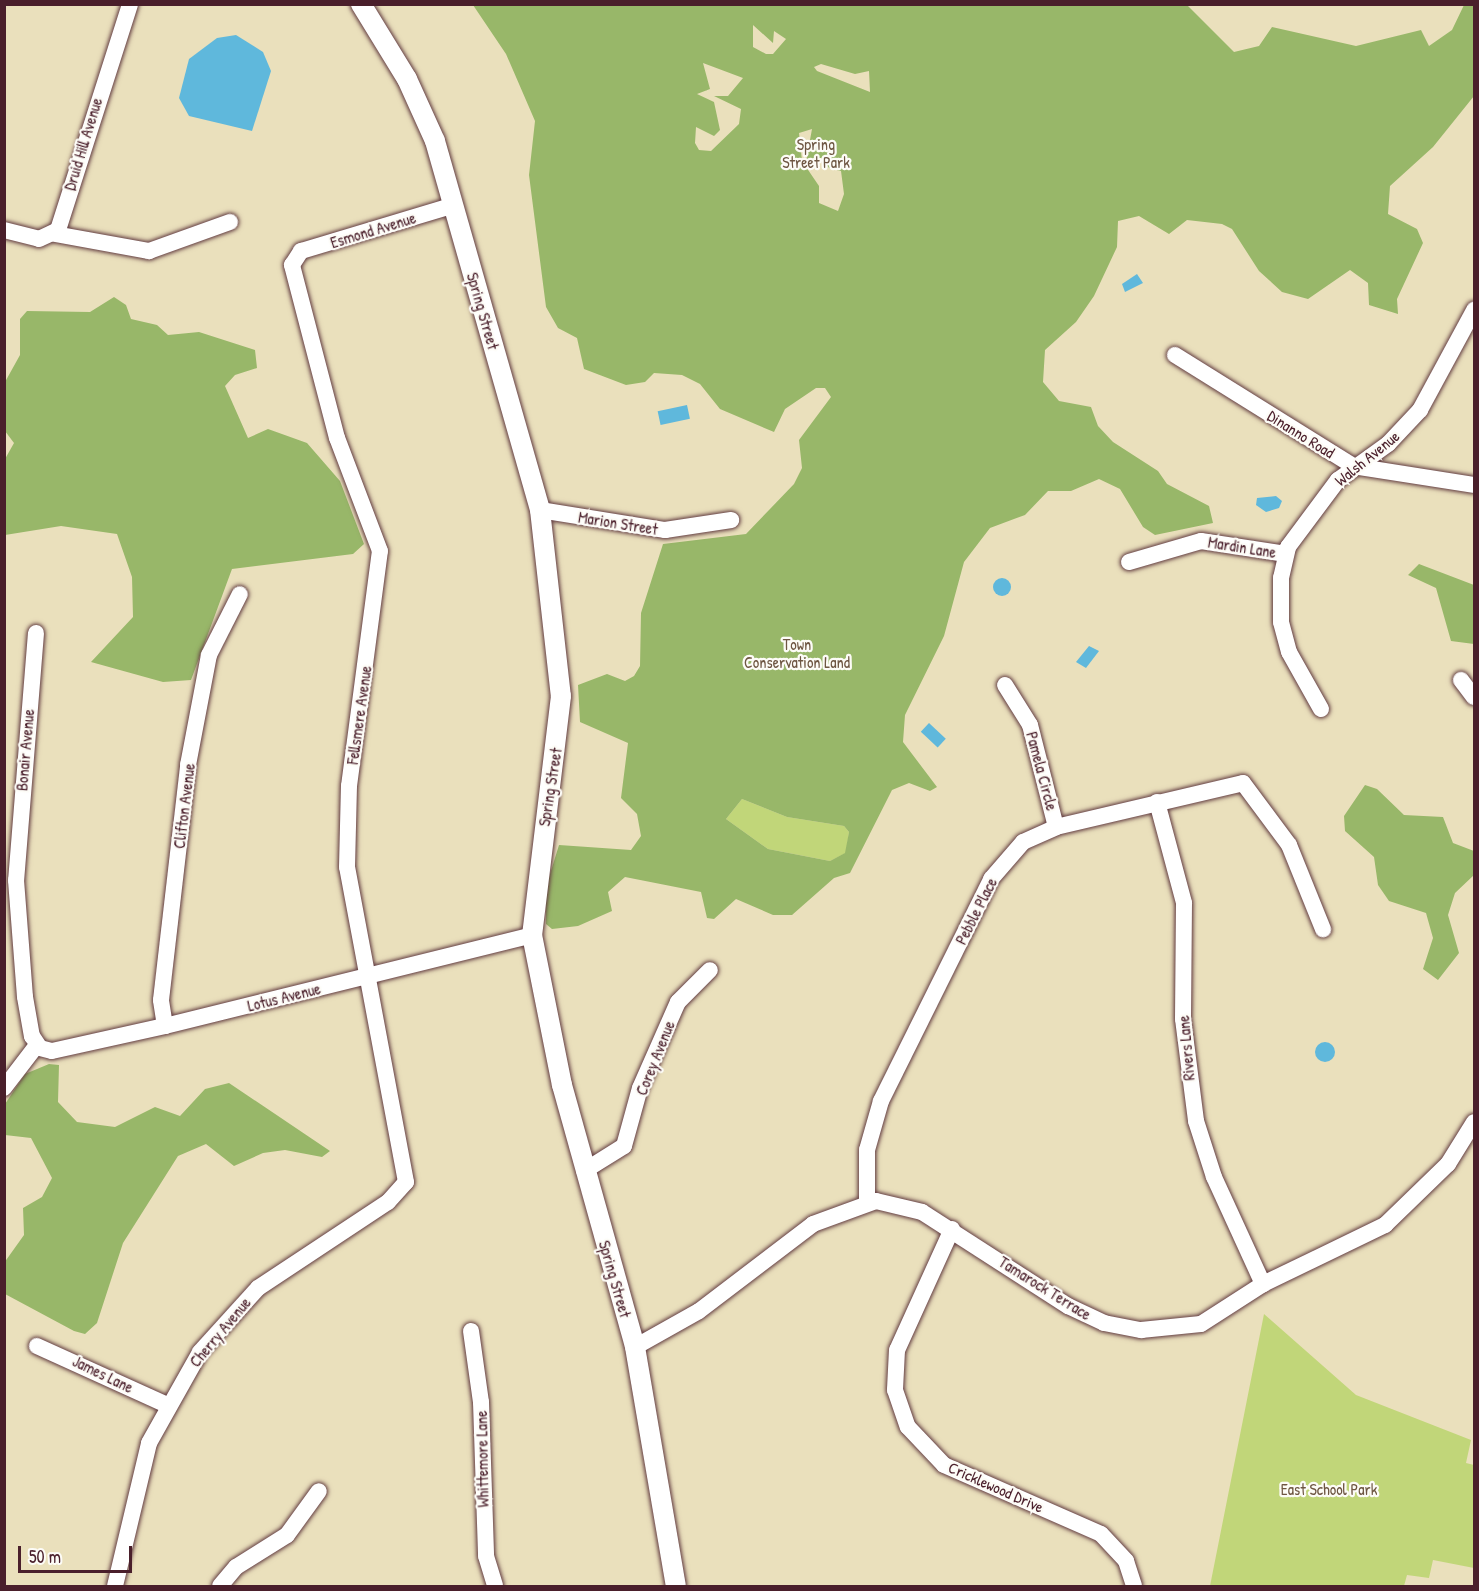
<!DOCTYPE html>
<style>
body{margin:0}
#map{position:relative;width:1479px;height:1591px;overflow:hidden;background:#eae0bc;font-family:"Patrick Hand",sans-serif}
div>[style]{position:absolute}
.green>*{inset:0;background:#c1d679}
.forest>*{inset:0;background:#98b769}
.water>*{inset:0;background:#5fb8dc;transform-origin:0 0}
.round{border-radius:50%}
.roads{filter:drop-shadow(0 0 2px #623c41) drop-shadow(0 0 2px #623c41)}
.minor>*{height:16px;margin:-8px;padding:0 8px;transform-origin:8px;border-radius:8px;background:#fff}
.tertiary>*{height:20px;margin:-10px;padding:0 10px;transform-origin:10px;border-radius:10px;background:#fff}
span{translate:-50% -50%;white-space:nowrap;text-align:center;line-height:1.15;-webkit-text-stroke:4.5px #fdfcf7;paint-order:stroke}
.street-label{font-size:16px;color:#4a1f2b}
.park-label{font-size:16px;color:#6e5642}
.frame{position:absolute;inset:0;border:6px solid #4a1f2b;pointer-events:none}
.scale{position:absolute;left:18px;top:1546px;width:114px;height:27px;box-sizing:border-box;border:3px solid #4a1f2b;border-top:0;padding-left:8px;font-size:18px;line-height:21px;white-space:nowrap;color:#4a1f2b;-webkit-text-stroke:4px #fdfcf7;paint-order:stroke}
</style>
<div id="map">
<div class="green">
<div style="clip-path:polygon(742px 799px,787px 817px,844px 826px,849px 832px,846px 853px,830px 861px,768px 849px,726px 819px)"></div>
<div style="clip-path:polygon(1264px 1314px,1356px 1395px,1471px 1440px,1466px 1463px,1474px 1465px,1474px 1568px,1433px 1560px,1429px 1578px,1407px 1575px,1404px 1586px,1210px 1586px)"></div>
</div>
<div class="forest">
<div style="clip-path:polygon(evenodd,473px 5px,1187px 5px,1234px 52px,1259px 46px,1272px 27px,1356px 46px,1421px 30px,1429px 46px,1452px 30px,1464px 5px,1474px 5px,1474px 96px,1433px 147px,1390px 186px,1388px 214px,1417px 229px,1423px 243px,1397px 299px,1398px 314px,1369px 305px,1368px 283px,1350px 270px,1308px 299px,1282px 292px,1259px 271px,1232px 229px,1222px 224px,1187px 220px,1169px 234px,1139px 216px,1118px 221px,1117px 247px,1094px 296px,1076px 322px,1045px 350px,1043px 382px,1059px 401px,1091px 407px,1098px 426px,1113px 442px,1158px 471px,1167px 484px,1209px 506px,1213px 523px,1155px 535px,1143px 527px,1120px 489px,1099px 479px,1071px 491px,1048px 491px,1025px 515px,990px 528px,964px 562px,944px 636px,905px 715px,903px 742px,937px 787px,930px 791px,909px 783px,892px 790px,850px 873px,834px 878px,792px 915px,773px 915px,736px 899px,714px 919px,707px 918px,701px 892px,625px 877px,608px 892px,612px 911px,578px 926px,552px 929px,546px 924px,546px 887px,559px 845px,631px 850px,641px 836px,637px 814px,621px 798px,628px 743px,580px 722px,578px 685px,607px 674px,625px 681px,634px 676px,640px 666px,641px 613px,663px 544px,746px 534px,794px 484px,802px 468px,799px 440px,831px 397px,825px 388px,816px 388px,785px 409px,774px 432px,720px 409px,700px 384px,682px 375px,654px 373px,645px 382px,626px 385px,584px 369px,577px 338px,558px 328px,546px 307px,529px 175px,535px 121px,506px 54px,473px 5px,753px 25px,773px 43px,774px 31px,786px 39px,773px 54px,766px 54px,753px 47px,753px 25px,473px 5px,703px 63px,743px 78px,728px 96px,714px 96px,741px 109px,739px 124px,711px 151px,699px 150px,695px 143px,696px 127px,714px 136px,720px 130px,714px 102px,697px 94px,710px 89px,703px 63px,473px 5px,821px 64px,855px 74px,869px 71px,870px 92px,817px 71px,814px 67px,821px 64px,473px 5px,812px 129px,806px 162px,822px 158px,829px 168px,841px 171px,844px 194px,838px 211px,819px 203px,819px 186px,802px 161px,799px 133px,812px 129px,473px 5px,742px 799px,787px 817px,844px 826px,849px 832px,845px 853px,830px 861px,768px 849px,726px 819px,742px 799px)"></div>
<div style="clip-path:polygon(114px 297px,126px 305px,131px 319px,157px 325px,168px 335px,199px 332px,255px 350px,257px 368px,235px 375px,225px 386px,248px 438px,268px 429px,307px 443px,340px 481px,364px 544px,353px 554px,232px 569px,191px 680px,163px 682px,91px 662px,133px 617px,132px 577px,117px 534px,61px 526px,5px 535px,5px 459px,14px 443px,5px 431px,5px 382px,20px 355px,20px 319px,27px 311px,90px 312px)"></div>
<div style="clip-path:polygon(1419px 564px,1474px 585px,1474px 644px,1451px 641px,1436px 588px,1408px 575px)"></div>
<div style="clip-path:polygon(1365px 785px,1377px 789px,1404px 815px,1443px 817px,1453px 843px,1474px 851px,1474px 875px,1455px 893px,1448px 915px,1459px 953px,1438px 980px,1423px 969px,1433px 938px,1426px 913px,1389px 901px,1378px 885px,1374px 857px,1345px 831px,1344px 816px)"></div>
<div style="clip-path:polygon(49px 1064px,59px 1065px,58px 1102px,77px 1122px,115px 1127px,155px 1107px,180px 1116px,205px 1089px,229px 1083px,330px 1151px,322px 1157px,285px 1150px,263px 1153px,234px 1166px,206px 1144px,178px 1156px,123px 1243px,97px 1323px,85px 1334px,74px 1331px,5px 1294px,4px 1263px,24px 1235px,23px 1208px,42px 1197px,52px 1178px,31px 1138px,5px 1135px,5px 1104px,25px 1074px)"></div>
</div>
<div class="water">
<div style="clip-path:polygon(236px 35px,263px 52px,271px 71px,252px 131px,189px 116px,179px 98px,189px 59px,217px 38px)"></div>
<div style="clip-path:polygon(1137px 274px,1143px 283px,1125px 292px,1122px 284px)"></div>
<div style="left:687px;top:405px;width:14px;height:30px;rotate:78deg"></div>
<div style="clip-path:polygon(1276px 496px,1282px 501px,1279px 508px,1266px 512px,1256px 505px,1257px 498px)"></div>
<div class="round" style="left:993px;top:578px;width:18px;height:18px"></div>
<div style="clip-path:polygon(1089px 646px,1099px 651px,1086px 668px,1076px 662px)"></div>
<div style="left:929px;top:723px;width:23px;height:12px;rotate:43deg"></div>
<div class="round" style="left:1315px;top:1042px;width:20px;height:20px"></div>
</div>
<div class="roads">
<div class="minor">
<div style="left:4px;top:230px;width:36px;rotate:14deg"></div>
<div style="left:39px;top:239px;width:21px;rotate:-25deg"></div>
<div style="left:58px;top:230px;width:237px;rotate:-72.3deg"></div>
<div style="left:55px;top:234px;width:96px;rotate:10.3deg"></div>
<div style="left:149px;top:251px;width:86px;rotate:-19.7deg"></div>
<div style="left:1175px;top:355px;width:210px;rotate:31.9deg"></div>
<div style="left:1353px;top:466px;width:122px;rotate:8.9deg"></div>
<div style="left:540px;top:510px;width:127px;rotate:9.1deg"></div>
<div style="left:665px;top:530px;width:67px;rotate:-8.6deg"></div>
<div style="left:1129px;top:562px;width:75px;rotate:-16.3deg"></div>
<div style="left:1201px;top:541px;width:86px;rotate:8.7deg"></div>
<div style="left:36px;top:633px;width:248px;rotate:94.6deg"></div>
<div style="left:16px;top:880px;width:117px;rotate:85.6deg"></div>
<div style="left:25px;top:997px;width:40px;rotate:80deg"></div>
<div style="left:32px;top:1036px;width:14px;rotate:56deg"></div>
<div style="left:40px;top:1048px;width:12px;rotate:14deg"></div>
<div style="left:52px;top:1051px;width:116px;rotate:-12.5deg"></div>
<div style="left:165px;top:1026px;width:378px;rotate:-13.9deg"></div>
<div style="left:1461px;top:680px;width:21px;rotate:53deg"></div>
<div style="left:1005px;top:685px;width:47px;rotate:58deg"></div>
<div style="left:1030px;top:725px;width:105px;rotate:75.7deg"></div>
<div style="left:1321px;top:709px;width:65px;rotate:-119.3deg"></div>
<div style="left:1289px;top:652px;width:31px;rotate:-105deg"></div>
<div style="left:1281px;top:622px;width:44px;rotate:-90deg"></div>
<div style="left:1281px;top:578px;width:32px;rotate:-77deg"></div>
<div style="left:1288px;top:547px;width:84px;rotate:-53.3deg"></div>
<div style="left:1338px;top:480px;width:62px;rotate:-35.8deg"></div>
<div style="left:1388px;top:444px;width:47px;rotate:-46.7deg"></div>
<div style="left:1420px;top:410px;width:114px;rotate:-61.6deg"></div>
<div style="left:1157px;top:802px;width:105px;rotate:75deg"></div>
<div style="left:1184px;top:903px;width:116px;rotate:90.5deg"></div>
<div style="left:1183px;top:1019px;width:103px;rotate:82.7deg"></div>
<div style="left:1196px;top:1121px;width:59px;rotate:72.2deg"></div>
<div style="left:1214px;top:1177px;width:118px;rotate:65.4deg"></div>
<div style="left:165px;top:1026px;width:26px;rotate:-99deg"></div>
<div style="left:161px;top:1000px;width:237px;rotate:-83.4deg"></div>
<div style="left:188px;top:765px;width:112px;rotate:-79.2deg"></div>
<div style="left:209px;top:655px;width:68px;rotate:-63.1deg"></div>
<div style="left:4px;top:1088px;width:54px;rotate:-52.5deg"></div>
<div style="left:584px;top:1171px;width:47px;rotate:-32deg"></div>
<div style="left:624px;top:1146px;width:60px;rotate:-74.6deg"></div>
<div style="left:640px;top:1088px;width:94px;rotate:-66.2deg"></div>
<div style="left:678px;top:1002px;width:45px;rotate:-45deg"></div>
<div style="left:867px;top:1201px;width:51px;rotate:-90deg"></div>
<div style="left:867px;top:1150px;width:51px;rotate:-74.1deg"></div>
<div style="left:881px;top:1101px;width:248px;rotate:-63.6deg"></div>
<div style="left:991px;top:879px;width:49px;rotate:-49.1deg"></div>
<div style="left:1023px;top:842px;width:36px;rotate:-24deg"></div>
<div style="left:1056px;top:827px;width:192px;rotate:-13.2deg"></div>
<div style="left:1243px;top:783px;width:77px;rotate:53.4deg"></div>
<div style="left:1289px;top:845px;width:91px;rotate:68deg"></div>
<div style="left:952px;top:1229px;width:133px;rotate:114.4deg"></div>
<div style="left:897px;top:1350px;width:40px;rotate:92.9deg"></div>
<div style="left:895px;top:1390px;width:39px;rotate:71deg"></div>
<div style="left:908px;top:1427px;width:52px;rotate:46.5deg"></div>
<div style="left:944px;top:1465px;width:171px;rotate:23.7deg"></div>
<div style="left:1101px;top:1534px;width:37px;rotate:47deg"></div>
<div style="left:1126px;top:1561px;width:26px;rotate:72deg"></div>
<div style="left:471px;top:1331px;width:72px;rotate:82deg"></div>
<div style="left:481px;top:1402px;width:154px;rotate:88.1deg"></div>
<div style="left:486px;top:1556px;width:31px;rotate:73deg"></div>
<div style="left:37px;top:1346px;width:143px;rotate:24.4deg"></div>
<div style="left:635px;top:1347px;width:73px;rotate:-29.4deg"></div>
<div style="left:699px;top:1311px;width:143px;rotate:-37.3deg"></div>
<div style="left:813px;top:1224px;width:67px;rotate:-20.1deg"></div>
<div style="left:876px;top:1201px;width:47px;rotate:13.4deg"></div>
<div style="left:922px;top:1212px;width:174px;rotate:32.8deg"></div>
<div style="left:1068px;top:1306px;width:40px;rotate:25deg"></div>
<div style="left:1104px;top:1323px;width:38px;rotate:11deg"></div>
<div style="left:1141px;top:1330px;width:60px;rotate:-5.7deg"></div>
<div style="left:1201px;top:1324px;width:74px;rotate:-32.8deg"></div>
<div style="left:1263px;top:1284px;width:136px;rotate:-25.8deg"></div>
<div style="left:1385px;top:1225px;width:88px;rotate:-44.1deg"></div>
<div style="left:1448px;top:1164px;width:49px;rotate:-58.2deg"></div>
<div style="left:115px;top:1586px;width:147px;rotate:-76.6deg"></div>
<div style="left:149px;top:1443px;width:104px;rotate:-60.7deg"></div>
<div style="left:200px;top:1352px;width:86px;rotate:-47.8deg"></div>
<div style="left:258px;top:1288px;width:156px;rotate:-33.5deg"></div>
<div style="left:388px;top:1202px;width:27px;rotate:-48deg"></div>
<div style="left:406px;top:1182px;width:320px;rotate:-100.6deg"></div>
<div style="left:347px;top:867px;width:81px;rotate:-88.6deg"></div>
<div style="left:349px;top:786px;width:237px;rotate:-82.5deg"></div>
<div style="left:380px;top:551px;width:121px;rotate:-110.8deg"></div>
<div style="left:337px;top:438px;width:179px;rotate:-104.6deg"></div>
<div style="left:292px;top:265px;width:17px;rotate:-57deg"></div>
<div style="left:301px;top:251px;width:160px;rotate:-16.7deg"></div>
<div style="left:220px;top:1586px;width:25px;rotate:-50deg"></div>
<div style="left:236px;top:1567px;width:60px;rotate:-32.1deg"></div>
<div style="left:287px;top:1535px;width:54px;rotate:-54deg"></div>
</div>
<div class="tertiary">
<div style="left:361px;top:4px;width:88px;rotate:58.5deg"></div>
<div style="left:407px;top:79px;width:68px;rotate:65.7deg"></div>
<div style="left:435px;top:141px;width:384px;rotate:74.1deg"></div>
<div style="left:540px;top:510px;width:187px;rotate:83.6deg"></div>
<div style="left:561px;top:696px;width:241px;rotate:96.9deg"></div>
<div style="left:532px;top:935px;width:153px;rotate:78.7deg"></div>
<div style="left:562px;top:1085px;width:272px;rotate:74.4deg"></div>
<div style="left:635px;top:1347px;width:242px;rotate:80.3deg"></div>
</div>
</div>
<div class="street-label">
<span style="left:83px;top:144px;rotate:-73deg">Druid Hill Avenue</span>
<span style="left:373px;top:230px;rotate:-17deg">Esmond Avenue</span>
<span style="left:483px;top:311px;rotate:74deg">Spring Street</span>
<span style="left:1301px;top:434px;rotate:32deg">Dinanno Road</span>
<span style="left:1367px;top:458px;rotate:-39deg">Walsh Avenue</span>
<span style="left:618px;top:523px;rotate:9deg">Marion Street</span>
<span style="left:1242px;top:547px;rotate:9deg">Mardin Lane</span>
<span style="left:359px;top:715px;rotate:-82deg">Fellsmere Avenue</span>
<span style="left:25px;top:750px;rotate:-85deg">Bonair Avenue</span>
<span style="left:1042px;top:771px;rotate:75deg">Pamela Circle</span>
<span style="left:550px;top:787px;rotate:-81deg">Spring Street</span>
<span style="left:184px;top:806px;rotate:-83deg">Clifton Avenue</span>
<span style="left:976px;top:911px;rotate:-63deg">Pebble Place</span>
<span style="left:284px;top:997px;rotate:-14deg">Lotus Avenue</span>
<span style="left:1186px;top:1048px;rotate:-95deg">Rivers Lane</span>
<span style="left:655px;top:1058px;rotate:-68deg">Corey Avenue</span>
<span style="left:615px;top:1279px;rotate:74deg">Spring Street</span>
<span style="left:1045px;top:1288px;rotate:32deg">Tamarock Terrace</span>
<span style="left:220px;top:1332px;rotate:-50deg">Cherry Avenue</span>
<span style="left:103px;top:1374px;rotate:26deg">James Lane</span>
<span style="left:482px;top:1459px;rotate:-91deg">Whittemore Lane</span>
<span style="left:996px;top:1487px;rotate:24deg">Cricklewood Drive</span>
</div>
<div class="park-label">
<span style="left:816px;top:153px">Spring<br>Street Park</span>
<span style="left:797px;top:653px">Town<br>Conservation Land</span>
<span style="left:1329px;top:1489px">East School Park</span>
</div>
<div class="frame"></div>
<div class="scale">50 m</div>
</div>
